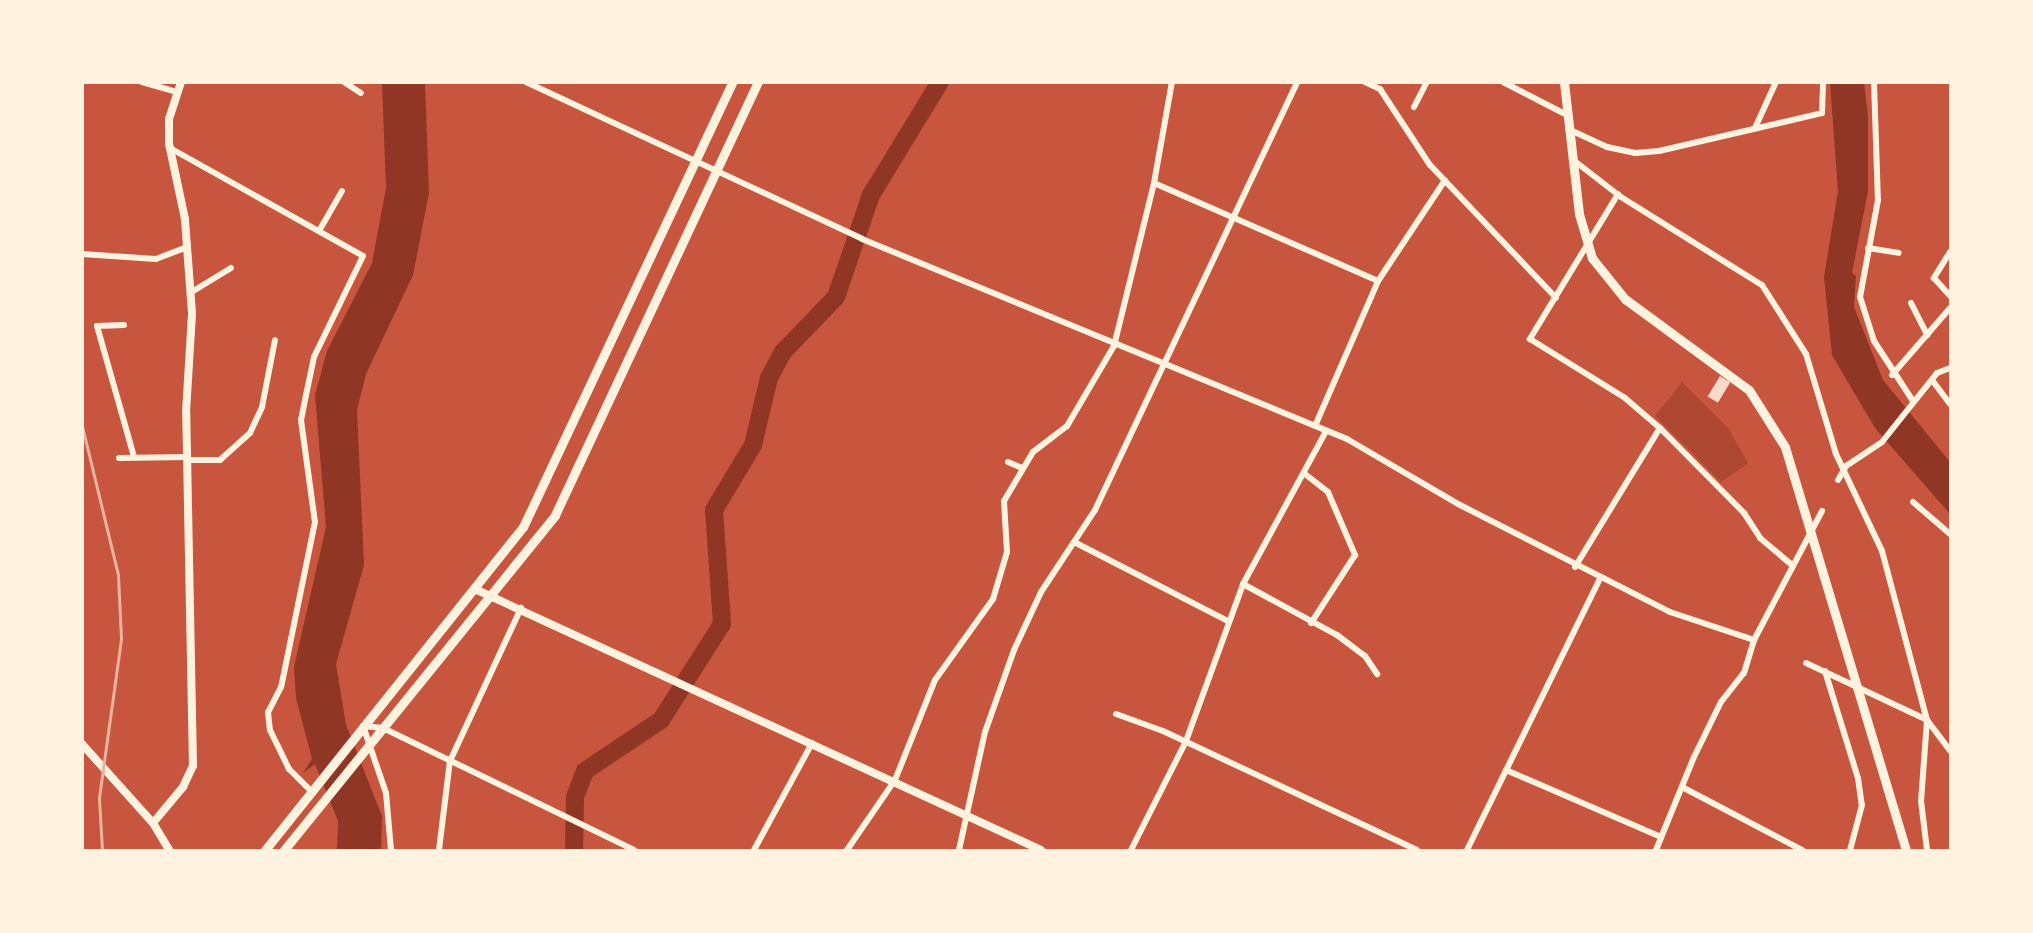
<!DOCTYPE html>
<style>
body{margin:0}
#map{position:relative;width:2033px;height:933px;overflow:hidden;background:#c8553d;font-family:Commissioner,sans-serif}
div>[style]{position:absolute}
.green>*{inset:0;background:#ae4732}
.water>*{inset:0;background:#8f3625}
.river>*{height:18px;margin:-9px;padding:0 9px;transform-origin:9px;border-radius:9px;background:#8f3625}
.building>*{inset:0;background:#f7dbc8;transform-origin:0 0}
.minor>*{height:6px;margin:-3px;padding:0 3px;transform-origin:3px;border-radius:3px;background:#fff3e0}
.tertiary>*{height:8px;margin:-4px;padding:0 4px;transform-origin:4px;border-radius:4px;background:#fff3e0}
.secondary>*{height:8px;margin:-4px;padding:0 4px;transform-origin:4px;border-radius:4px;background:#fff3e0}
.primary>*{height:9px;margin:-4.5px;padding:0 4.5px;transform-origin:4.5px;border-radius:4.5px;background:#fff3e0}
.rail>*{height:3px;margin:-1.5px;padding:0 1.5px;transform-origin:1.5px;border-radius:1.5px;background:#e9b49f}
span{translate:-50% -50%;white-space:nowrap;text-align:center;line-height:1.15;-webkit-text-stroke:4.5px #fff3e0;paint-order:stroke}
.frame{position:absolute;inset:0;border:84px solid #fff3e0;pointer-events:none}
</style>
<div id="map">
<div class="green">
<div style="clip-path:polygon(1682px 382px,1728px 428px,1748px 463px,1721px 482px,1655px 416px)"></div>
</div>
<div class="water">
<div style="clip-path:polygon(382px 83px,425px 83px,429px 193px,413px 275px,366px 374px,357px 410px,364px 565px,336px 664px,346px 725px,382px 816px,381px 850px,337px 850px,338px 821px,315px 764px,303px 773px,312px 759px,296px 698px,294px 667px,326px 527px,315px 395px,327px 351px,372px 263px,386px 188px)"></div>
<div style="clip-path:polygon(1830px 83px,1864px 83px,1868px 116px,1868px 191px,1852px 273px,1856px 276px,1854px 307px,1883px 380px,1950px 462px,1950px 514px,1875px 428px,1832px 355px,1824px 277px,1838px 191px)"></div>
</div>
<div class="river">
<div style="left:574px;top:850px;width:53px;rotate:-88.9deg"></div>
<div style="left:575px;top:797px;width:28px;rotate:-69deg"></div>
<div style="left:585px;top:771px;width:92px;rotate:-33.9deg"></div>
<div style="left:661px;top:720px;width:114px;rotate:-57.6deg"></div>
<div style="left:722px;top:624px;width:114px;rotate:-94deg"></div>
<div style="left:714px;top:510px;width:76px;rotate:-59deg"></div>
<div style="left:753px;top:445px;width:69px;rotate:-76.6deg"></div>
<div style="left:769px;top:378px;width:30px;rotate:-62deg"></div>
<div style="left:783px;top:352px;width:76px;rotate:-46.1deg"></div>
<div style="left:836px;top:297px;width:108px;rotate:-71.1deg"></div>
<div style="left:871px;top:195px;width:132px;rotate:-58.6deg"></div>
</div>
<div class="building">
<div style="left:1720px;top:376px;width:12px;height:24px;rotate:31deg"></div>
</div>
<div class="minor">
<div style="left:142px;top:82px;width:35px;rotate:16deg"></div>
<div style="left:344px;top:82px;width:20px;rotate:33deg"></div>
<div style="left:526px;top:82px;width:371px;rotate:25deg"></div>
<div style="left:862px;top:239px;width:525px;rotate:22.41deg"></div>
<div style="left:1347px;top:439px;width:131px;rotate:30.3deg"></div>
<div style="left:1460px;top:505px;width:236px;rotate:27deg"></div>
<div style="left:1670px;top:612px;width:89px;rotate:18.4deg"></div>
<div style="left:1754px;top:640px;width:146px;rotate:-62.2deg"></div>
<div style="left:1365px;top:82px;width:17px;rotate:25deg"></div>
<div style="left:1380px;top:89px;width:91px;rotate:56.7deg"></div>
<div style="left:1430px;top:165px;width:183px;rotate:46.5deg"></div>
<div style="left:1503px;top:82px;width:72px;rotate:27.3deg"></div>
<div style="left:1874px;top:82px;width:118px;rotate:88.1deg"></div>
<div style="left:1878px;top:200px;width:99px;rotate:100.5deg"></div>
<div style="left:1860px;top:297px;width:46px;rotate:72.3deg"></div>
<div style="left:1874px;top:341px;width:72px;rotate:57deg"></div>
<div style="left:1414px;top:107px;width:28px;rotate:-63deg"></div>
<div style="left:1755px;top:128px;width:51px;rotate:-65.5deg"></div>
<div style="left:1568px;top:129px;width:43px;rotate:24.8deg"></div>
<div style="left:1607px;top:147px;width:29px;rotate:12deg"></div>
<div style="left:1635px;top:153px;width:24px;rotate:-5deg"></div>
<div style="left:1659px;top:151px;width:167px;rotate:-13.1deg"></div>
<div style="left:1822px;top:113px;width:31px;rotate:-88deg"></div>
<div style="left:170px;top:148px;width:221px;rotate:29.2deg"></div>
<div style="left:363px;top:256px;width:112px;rotate:115.9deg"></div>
<div style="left:314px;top:357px;width:49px;rotate:101.8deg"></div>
<div style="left:304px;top:405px;width:15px;rotate:101deg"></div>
<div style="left:301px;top:420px;width:103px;rotate:82.2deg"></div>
<div style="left:315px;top:522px;width:168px;rotate:101.6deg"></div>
<div style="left:281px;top:687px;width:28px;rotate:117deg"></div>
<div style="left:268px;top:712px;width:18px;rotate:84deg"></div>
<div style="left:270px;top:730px;width:43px;rotate:64deg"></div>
<div style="left:289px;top:769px;width:31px;rotate:45deg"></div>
<div style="left:1572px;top:159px;width:62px;rotate:37.8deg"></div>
<div style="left:1621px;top:197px;width:166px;rotate:32deg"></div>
<div style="left:1762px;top:285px;width:82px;rotate:57.5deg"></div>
<div style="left:1806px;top:354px;width:104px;rotate:73.3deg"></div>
<div style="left:1836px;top:454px;width:107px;rotate:64.6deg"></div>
<div style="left:1882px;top:551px;width:175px;rotate:75.1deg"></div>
<div style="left:1927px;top:720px;width:81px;rotate:94.2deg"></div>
<div style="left:1921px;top:801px;width:49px;rotate:83deg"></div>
<div style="left:1154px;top:183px;width:244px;rotate:23.6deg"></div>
<div style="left:1618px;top:194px;width:170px;rotate:121.3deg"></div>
<div style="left:1530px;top:339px;width:112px;rotate:31.8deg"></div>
<div style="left:1625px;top:398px;width:46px;rotate:40.6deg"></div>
<div style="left:1660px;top:428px;width:120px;rotate:45.3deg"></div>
<div style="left:1744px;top:513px;width:30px;rotate:57deg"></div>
<div style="left:1760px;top:538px;width:42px;rotate:40.2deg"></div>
<div style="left:319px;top:231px;width:46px;rotate:-60.1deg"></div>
<div style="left:1868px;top:248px;width:31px;rotate:9deg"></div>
<div style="left:1950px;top:252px;width:31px;rotate:122deg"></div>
<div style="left:1934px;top:278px;width:24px;rotate:48deg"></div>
<div style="left:82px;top:254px;width:74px;rotate:3.9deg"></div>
<div style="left:156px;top:259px;width:33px;rotate:-21deg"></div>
<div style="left:190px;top:293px;width:48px;rotate:-31.4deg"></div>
<div style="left:1911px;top:303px;width:36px;rotate:63deg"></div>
<div style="left:124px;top:325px;width:27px;rotate:178deg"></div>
<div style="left:97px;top:326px;width:136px;rotate:74.2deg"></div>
<div style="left:1892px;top:375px;width:89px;rotate:-49.1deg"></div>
<div style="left:1932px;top:380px;width:30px;rotate:53deg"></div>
<div style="left:1315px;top:426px;width:158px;rotate:-66.5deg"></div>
<div style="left:1378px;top:281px;width:121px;rotate:-56.4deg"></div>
<div style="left:119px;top:458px;width:69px;rotate:-0.8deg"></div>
<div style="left:188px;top:460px;width:32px"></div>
<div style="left:220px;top:460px;width:40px;rotate:-42deg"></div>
<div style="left:250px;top:433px;width:29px;rotate:-65deg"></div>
<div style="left:262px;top:407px;width:68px;rotate:-79deg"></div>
<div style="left:1008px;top:462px;width:15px;rotate:23deg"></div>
<div style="left:1305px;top:474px;width:29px;rotate:38deg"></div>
<div style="left:1328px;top:492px;width:69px;rotate:66.8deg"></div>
<div style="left:1355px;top:555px;width:81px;rotate:122.9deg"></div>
<div style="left:1838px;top:480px;width:16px;rotate:-60deg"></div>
<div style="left:1846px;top:466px;width:43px;rotate:-33.7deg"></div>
<div style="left:1882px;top:442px;width:88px;rotate:-51.4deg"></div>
<div style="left:1937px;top:373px;width:14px;rotate:-21deg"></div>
<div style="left:1913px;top:502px;width:49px;rotate:40.9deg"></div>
<div style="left:1076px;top:543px;width:171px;rotate:27.2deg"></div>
<div style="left:1575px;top:567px;width:163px;rotate:-58.6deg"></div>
<div style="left:1243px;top:584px;width:107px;rotate:28.5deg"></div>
<div style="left:1337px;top:635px;width:35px;rotate:37deg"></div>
<div style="left:1365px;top:656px;width:22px;rotate:56deg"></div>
<div style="left:1806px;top:663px;width:134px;rotate:25.2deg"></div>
<div style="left:1927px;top:720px;width:39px;rotate:53deg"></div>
<div style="left:1825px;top:671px;width:112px;rotate:72.9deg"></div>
<div style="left:1858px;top:778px;width:27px;rotate:82deg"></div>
<div style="left:1862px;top:805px;width:47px;rotate:104.9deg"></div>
<div style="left:1116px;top:714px;width:50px;rotate:19.9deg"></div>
<div style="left:1163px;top:731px;width:280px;rotate:25.1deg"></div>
<div style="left:1506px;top:770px;width:169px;rotate:23.4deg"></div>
<div style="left:1682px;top:787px;width:136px;rotate:27.7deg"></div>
<div style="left:391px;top:850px;width:57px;rotate:-95deg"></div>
<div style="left:386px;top:793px;width:71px;rotate:-108.9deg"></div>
<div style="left:363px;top:726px;width:20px;rotate:6deg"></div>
<div style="left:383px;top:728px;width:279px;rotate:25.9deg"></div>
<div style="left:439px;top:850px;width:90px;rotate:-83deg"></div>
<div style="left:450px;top:761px;width:169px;rotate:-65.1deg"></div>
<div style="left:754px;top:850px;width:122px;rotate:-61.5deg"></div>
<div style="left:847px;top:850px;width:85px;rotate:-55.6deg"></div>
<div style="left:895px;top:780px;width:108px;rotate:-68.2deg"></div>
<div style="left:935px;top:680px;width:100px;rotate:-54.4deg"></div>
<div style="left:993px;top:599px;width:49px;rotate:-73.4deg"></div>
<div style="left:1007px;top:552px;width:51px;rotate:-93.4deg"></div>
<div style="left:1004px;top:501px;width:57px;rotate:-59.4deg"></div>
<div style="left:1033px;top:452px;width:43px;rotate:-37.4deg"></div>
<div style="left:1067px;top:426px;width:93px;rotate:-59.6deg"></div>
<div style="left:1114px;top:346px;width:168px;rotate:-76.2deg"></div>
<div style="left:1154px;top:183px;width:103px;rotate:-79.9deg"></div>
<div style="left:959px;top:850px;width:121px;rotate:-77.6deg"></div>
<div style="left:985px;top:732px;width:87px;rotate:-70.5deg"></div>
<div style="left:1014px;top:650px;width:64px;rotate:-65deg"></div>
<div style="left:1041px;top:592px;width:98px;rotate:-56.6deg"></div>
<div style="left:1095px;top:510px;width:473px;rotate:-64.7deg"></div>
<div style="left:1131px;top:850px;width:122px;rotate:-63.2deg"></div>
<div style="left:1186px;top:741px;width:167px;rotate:-70deg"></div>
<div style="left:1243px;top:584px;width:172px;rotate:-61.5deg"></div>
<div style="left:1467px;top:850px;width:302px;rotate:-63.9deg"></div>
<div style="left:1656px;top:850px;width:100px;rotate:-67.8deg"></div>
<div style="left:1694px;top:757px;width:61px;rotate:-63.9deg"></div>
<div style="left:1721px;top:702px;width:37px;rotate:-52deg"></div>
<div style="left:1744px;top:673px;width:34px;rotate:-73deg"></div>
</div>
<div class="tertiary">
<div style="left:477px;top:590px;width:621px;rotate:24.75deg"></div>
<div style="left:153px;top:823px;width:47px;rotate:-50.2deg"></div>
<div style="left:183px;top:787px;width:23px;rotate:-65deg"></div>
<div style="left:193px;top:766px;width:354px;rotate:-91.1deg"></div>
<div style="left:186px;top:412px;width:99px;rotate:-86.5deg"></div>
<div style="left:192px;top:313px;width:94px;rotate:-94.3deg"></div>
<div style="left:185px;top:219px;width:77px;rotate:-102deg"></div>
<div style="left:169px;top:144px;width:25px;rotate:-90deg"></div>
<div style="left:169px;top:119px;width:39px;rotate:-72deg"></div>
</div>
<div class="secondary">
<div style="left:82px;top:744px;width:106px;rotate:48.1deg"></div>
<div style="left:153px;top:823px;width:31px;rotate:59deg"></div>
</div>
<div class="primary">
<div style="left:1564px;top:82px;width:133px;rotate:83.5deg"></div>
<div style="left:1579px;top:214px;width:46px;rotate:73.5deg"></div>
<div style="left:1592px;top:258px;width:53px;rotate:51.2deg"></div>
<div style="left:1625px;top:299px;width:154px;rotate:36.3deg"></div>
<div style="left:1749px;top:390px;width:67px;rotate:57.7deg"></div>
<div style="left:1785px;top:447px;width:421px;rotate:73.3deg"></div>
<div style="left:265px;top:850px;width:413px;rotate:-51.4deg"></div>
<div style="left:523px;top:527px;width:492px;rotate:-64.8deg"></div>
<div style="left:284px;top:850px;width:431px;rotate:-51deg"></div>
<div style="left:555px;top:515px;width:478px;rotate:-64.9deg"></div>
</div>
<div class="rail">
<div style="left:82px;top:426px;width:153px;rotate:76.4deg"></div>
<div style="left:118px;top:575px;width:64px;rotate:87.3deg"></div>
<div style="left:121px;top:639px;width:161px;rotate:97.9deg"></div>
<div style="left:99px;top:798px;width:52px;rotate:86.7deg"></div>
</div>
<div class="frame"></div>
</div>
